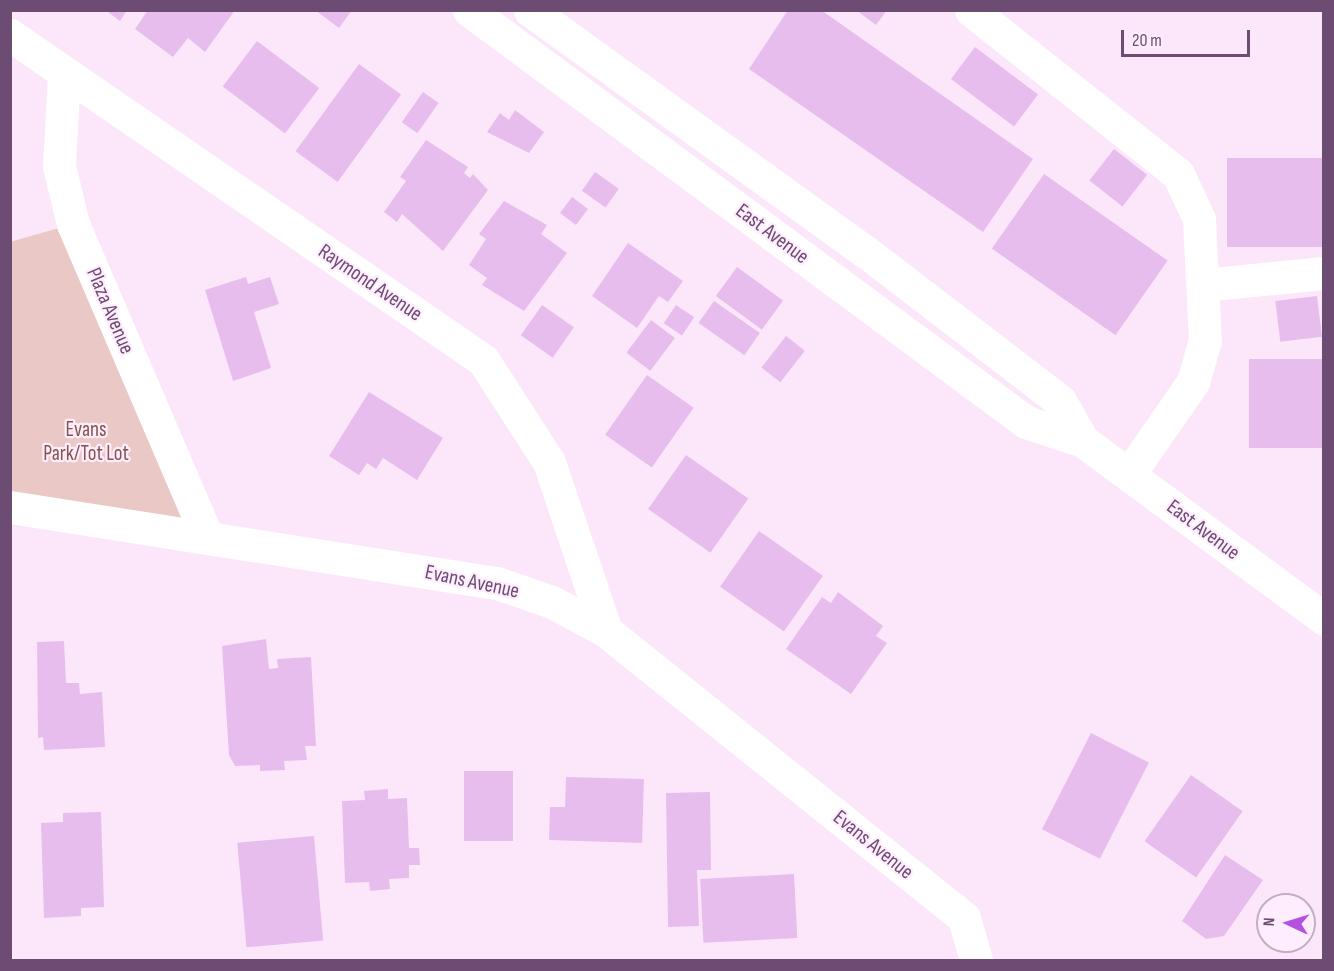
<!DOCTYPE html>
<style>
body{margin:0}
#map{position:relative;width:1334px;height:971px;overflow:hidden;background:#fce7fa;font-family:"Sofia Sans Condensed",sans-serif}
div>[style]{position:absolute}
.green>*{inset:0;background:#e9c8c5}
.building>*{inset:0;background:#e7bdee;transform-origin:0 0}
.minor>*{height:33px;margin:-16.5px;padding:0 16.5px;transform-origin:16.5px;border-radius:16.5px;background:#fff}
span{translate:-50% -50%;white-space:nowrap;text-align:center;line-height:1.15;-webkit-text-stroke:4.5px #feedfd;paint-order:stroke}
.street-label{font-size:21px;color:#6d4c74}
.park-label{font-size:21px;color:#85544a}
.frame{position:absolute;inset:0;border:12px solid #6d4c74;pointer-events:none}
.north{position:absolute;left:1256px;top:893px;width:60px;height:60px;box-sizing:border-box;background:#feedfd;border:2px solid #c4adc6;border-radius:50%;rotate:274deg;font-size:16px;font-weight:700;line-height:24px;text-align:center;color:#6d4c74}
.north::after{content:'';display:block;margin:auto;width:21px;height:27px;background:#b451e1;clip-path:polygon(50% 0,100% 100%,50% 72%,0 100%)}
.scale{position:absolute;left:1121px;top:30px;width:129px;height:27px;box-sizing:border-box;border:3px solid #6d4c74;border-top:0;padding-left:8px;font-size:18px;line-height:21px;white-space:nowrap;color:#6d4c74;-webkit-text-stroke:4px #feedfd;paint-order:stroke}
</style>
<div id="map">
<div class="green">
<div style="clip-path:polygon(73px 224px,207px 537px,11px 507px,10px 242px)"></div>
</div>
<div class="building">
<div style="clip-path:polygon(105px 10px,127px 10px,120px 21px)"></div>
<div style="clip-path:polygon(148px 10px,235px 10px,205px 52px,188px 38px,173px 57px,135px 29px)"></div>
<div style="clip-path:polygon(315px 10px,352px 10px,339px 28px)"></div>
<div style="clip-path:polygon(788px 10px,821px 10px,1033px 159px,983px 232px,749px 69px)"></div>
<div style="clip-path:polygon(856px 10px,887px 10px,876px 25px)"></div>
<div style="left:257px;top:41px;width:78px;height:57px;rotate:37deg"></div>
<div style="left:975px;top:47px;width:79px;height:40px;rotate:37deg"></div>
<div style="left:359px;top:64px;width:52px;height:108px;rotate:36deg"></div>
<div style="left:423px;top:92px;width:19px;height:37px;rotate:35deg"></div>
<div style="clip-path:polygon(515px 110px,544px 132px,529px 153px,487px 132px,500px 113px,509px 120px)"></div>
<div style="clip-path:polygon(426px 140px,468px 167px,464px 173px,470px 178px,473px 174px,488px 190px,443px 251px,402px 214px,397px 222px,384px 212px,406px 181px,400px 177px)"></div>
<div style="left:1114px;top:149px;width:42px;height:40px;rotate:38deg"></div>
<div style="left:1324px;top:158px;width:89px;height:97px;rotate:90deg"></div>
<div style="left:595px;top:172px;width:29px;height:23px;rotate:35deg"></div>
<div style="left:1044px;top:174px;width:151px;height:91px;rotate:35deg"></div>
<div style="left:572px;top:197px;width:20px;height:20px;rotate:37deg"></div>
<div style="clip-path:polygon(504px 201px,547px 225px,541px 234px,567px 253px,524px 311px,482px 285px,487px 278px,469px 265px,486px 239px,479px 234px)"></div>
<div style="clip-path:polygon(628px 243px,683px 281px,668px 302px,659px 296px,637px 328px,592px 296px)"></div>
<div style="left:737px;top:267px;width:57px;height:36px;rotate:36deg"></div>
<div style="clip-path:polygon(246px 277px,248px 284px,270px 277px,279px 304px,254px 312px,271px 368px,233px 381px,205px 290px)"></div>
<div style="left:1317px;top:296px;width:41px;height:42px;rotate:83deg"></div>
<div style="left:714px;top:301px;width:56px;height:27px;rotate:35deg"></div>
<div style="left:542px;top:305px;width:39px;height:37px;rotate:35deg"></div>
<div style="left:676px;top:305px;width:22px;height:22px;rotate:34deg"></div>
<div style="left:651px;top:320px;width:30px;height:41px;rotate:37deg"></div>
<div style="left:786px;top:336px;width:24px;height:40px;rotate:38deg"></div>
<div style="left:1324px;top:359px;width:89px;height:75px;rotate:90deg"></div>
<div style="left:647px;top:375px;width:57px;height:73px;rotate:35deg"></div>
<div style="clip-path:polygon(369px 392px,443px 438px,417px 480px,383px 458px,376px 469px,367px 463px,359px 475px,329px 456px)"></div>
<div style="left:686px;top:455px;width:76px;height:66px;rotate:35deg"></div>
<div style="left:759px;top:531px;width:78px;height:68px;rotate:35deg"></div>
<div style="clip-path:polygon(838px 592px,883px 626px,876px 636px,887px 643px,851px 694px,786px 649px,822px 597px,831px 603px)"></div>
<div style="clip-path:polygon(266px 639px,269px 669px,278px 668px,277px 659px,311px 657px,316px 746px,305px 746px,307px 760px,284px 761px,285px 770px,260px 771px,260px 765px,235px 766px,229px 755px,222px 646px)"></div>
<div style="clip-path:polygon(64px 641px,66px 683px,79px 683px,80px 694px,102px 692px,105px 747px,44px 750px,43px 737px,38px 738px,37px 642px)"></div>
<div style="left:1091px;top:733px;width:65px;height:108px;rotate:27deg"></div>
<div style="left:464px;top:771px;width:49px;height:70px"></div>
<div style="left:1191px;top:775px;width:63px;height:81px;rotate:35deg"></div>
<div style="clip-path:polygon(566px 777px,644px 779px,642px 843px,549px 840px,550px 807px,565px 807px)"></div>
<div style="clip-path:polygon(388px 789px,388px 799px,407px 798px,409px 848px,419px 848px,420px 865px,409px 865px,409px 878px,389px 879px,390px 889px,370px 891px,369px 882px,345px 883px,342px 801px,365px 800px,364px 791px)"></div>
<div style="clip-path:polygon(710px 792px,711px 870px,697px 870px,699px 926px,668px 927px,666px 793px)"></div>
<div style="clip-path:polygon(101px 812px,104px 907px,81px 908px,81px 916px,44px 918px,41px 823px,63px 822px,63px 813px)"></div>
<div style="left:314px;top:836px;width:105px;height:77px;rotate:85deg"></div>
<div style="clip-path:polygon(1225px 855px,1263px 880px,1224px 936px,1206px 939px,1182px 921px)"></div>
<div style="left:794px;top:874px;width:64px;height:94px;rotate:87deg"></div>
</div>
<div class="minor">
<div style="left:469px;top:10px;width:693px;rotate:36.49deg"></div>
<div style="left:1026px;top:422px;width:60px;rotate:18.4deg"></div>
<div style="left:1083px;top:441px;width:300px;rotate:36.4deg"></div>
<div style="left:530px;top:10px;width:414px;rotate:35.8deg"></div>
<div style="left:866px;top:252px;width:245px;rotate:37.5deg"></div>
<div style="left:1060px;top:401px;width:46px;rotate:60.1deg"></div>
<div style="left:971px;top:10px;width:264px;rotate:38.4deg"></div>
<div style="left:1178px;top:174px;width:50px;rotate:65deg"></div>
<div style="left:1199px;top:219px;width:121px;rotate:87.2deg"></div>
<div style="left:1205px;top:340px;width:44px;rotate:105.9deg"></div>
<div style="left:1193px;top:382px;width:112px;rotate:124.8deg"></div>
<div style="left:10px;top:35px;width:574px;rotate:34.49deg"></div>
<div style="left:483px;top:360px;width:121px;rotate:57.1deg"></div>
<div style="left:549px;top:462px;width:178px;rotate:71.4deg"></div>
<div style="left:64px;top:74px;width:92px;rotate:93.1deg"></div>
<div style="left:59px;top:166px;width:60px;rotate:76.4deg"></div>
<div style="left:73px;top:224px;width:340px;rotate:66.8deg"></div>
<div style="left:1203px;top:285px;width:122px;rotate:-5.7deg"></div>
<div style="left:10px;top:507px;width:493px;rotate:8.9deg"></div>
<div style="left:497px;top:583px;width:58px;rotate:19.1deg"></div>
<div style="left:552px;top:602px;width:61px;rotate:28.2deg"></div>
<div style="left:606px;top:631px;width:459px;rotate:38.7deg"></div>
<div style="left:964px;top:918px;width:44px;rotate:74.1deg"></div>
</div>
<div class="street-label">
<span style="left:772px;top:234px;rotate:37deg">East Avenue</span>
<span style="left:370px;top:283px;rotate:34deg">Raymond Avenue</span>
<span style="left:110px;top:311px;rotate:67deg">Plaza Avenue</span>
<span style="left:1203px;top:530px;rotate:37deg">East Avenue</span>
<span style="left:472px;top:582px;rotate:12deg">Evans Avenue</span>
<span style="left:873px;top:845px;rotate:39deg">Evans Avenue</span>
</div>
<div class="park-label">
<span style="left:86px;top:442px">Evans<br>Park/Tot Lot</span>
</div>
<div class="frame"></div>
<div class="north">N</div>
<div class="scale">20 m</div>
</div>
